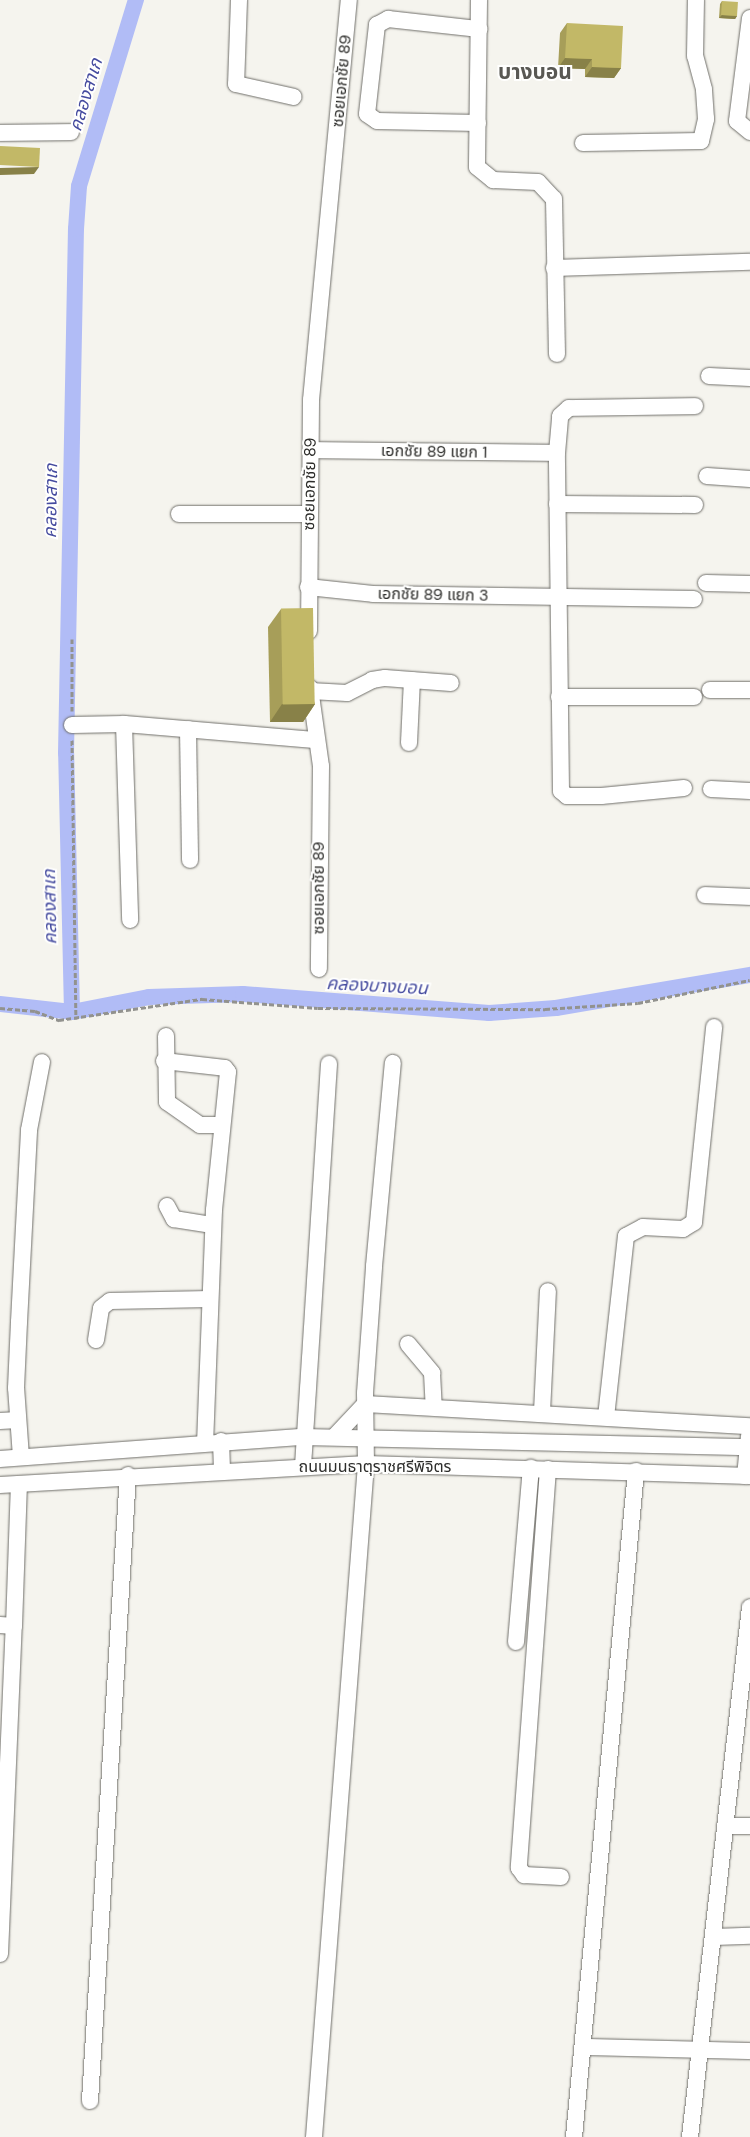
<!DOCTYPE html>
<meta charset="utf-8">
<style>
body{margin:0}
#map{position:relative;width:750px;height:2137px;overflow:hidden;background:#f5f4ee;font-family:"DM Sans","Noto Sans Thai",sans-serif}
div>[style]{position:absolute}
.canal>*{height:16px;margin:-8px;padding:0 8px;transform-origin:8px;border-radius:8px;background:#b1bcf6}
.path>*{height:3px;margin-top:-1.5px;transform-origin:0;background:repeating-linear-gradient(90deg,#92928e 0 5px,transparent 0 7.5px)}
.roads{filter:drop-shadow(0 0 1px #706f6a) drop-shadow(0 0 1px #706f6a)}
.minor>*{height:16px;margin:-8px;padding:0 8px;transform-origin:8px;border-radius:8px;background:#fff}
.wall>*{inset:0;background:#a79e59}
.shaded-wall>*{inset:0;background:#888148}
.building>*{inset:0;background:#c2b867;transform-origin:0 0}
span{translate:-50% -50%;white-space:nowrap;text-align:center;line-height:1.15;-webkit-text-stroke:4px #fffffe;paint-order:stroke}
.street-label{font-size:16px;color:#2d2d2b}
.water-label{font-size:18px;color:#454b9f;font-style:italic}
.district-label{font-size:21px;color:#595853;font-weight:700}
</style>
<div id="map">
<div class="canal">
<div style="left:0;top:1004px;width:72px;rotate:6.3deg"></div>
<div style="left:72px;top:1012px;width:78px;rotate:-11deg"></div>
<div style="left:149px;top:997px;width:94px;rotate:-1.8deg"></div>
<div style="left:243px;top:994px;width:247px;rotate:4.4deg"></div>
<div style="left:489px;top:1013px;width:67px;rotate:-4.3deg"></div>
<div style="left:556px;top:1008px;width:197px;rotate:-9.7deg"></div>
<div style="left:72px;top:1012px;width:259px;rotate:-91.3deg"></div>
<div style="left:66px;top:753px;width:524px;rotate:-88.91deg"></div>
<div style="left:76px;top:229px;width:43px;rotate:-86deg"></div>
<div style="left:79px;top:186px;width:195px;rotate:-73deg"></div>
</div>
<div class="path">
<div style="left:72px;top:711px;width:72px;rotate:-90deg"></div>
<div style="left:72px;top:740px;width:279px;rotate:89.2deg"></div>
<div style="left:0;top:1008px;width:35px;rotate:5deg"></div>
<div style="left:35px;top:1011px;width:26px;rotate:21deg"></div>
<div style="left:59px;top:1020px;width:145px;rotate:-8.4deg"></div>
<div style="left:202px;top:999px;width:116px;rotate:4.4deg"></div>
<div style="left:318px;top:1008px;width:227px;rotate:0.3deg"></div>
<div style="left:545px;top:1009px;width:93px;rotate:-3.7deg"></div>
<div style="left:638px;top:1003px;width:114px;rotate:-11.6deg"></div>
</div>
<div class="roads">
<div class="minor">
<div style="left:239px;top:0;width:84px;rotate:92deg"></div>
<div style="left:236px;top:84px;width:59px;rotate:12.6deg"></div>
<div style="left:479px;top:0;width:167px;rotate:90.7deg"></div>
<div style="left:477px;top:167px;width:21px;rotate:39deg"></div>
<div style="left:493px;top:180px;width:45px;rotate:2.5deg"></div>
<div style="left:538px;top:182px;width:23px;rotate:47deg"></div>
<div style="left:554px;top:199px;width:155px;rotate:88.9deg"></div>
<div style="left:750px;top:18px;width:104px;rotate:97.2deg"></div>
<div style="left:737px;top:121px;width:17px;rotate:40deg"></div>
<div style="left:478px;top:123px;width:101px;rotate:-178.9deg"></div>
<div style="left:377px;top:121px;width:12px;rotate:-145deg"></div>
<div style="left:367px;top:114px;width:90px;rotate:-83.6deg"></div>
<div style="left:377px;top:25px;width:13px;rotate:-29deg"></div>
<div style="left:388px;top:19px;width:92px;rotate:6.3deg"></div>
<div style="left:0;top:133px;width:71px;rotate:-0.8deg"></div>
<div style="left:583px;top:143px;width:118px;rotate:-1deg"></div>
<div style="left:701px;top:141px;width:23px;rotate:-77deg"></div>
<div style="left:706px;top:119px;width:30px;rotate:-94deg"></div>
<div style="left:704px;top:89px;width:34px;rotate:-105deg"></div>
<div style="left:695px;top:56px;width:56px;rotate:-89deg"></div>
<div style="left:554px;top:268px;width:196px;rotate:-1.8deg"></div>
<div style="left:709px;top:376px;width:41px;rotate:2.8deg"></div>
<div style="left:311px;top:450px;width:246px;rotate:0.7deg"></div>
<div style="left:707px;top:476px;width:43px;rotate:4deg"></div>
<div style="left:557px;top:504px;width:138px;rotate:0.4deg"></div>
<div style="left:179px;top:514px;width:131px"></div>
<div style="left:706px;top:583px;width:44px;rotate:1.3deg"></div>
<div style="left:308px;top:587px;width:65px;rotate:6.1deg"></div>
<div style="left:373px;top:594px;width:321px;rotate:0.9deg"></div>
<div style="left:309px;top:631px;width:231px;rotate:-89.5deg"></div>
<div style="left:311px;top:400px;width:402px;rotate:-84.6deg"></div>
<div style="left:310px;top:688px;width:79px;rotate:82deg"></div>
<div style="left:321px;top:766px;width:203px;rotate:90.6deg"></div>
<div style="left:710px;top:690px;width:40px"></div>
<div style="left:310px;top:691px;width:37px;rotate:3deg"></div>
<div style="left:347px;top:693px;width:28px;rotate:-27deg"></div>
<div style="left:372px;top:680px;width:13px;rotate:-9deg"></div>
<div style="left:385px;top:678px;width:66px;rotate:4.3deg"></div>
<div style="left:559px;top:697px;width:135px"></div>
<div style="left:124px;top:724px;width:196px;rotate:88.2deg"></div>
<div style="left:72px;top:725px;width:52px;rotate:-1.1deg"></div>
<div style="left:124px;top:724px;width:192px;rotate:4.8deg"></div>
<div style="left:188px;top:729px;width:131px;rotate:89.1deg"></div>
<div style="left:409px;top:743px;width:63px;rotate:-87.3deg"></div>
<div style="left:684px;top:788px;width:83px;rotate:174.5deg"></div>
<div style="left:601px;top:796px;width:34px;rotate:180deg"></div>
<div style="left:567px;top:796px;width:8px;rotate:-140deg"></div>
<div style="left:561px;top:791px;width:338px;rotate:-90.7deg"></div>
<div style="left:557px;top:453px;width:37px;rotate:-85deg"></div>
<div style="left:560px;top:416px;width:12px;rotate:-42deg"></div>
<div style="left:569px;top:408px;width:126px;rotate:-0.9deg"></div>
<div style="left:711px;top:789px;width:39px;rotate:3deg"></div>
<div style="left:705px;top:895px;width:45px;rotate:2.5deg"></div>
<div style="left:166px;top:1036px;width:66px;rotate:89.1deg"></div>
<div style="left:167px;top:1102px;width:40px;rotate:34.9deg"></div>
<div style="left:200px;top:1125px;width:22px"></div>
<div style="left:164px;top:1061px;width:61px;rotate:6.5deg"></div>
<div style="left:225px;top:1068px;width:5px;rotate:53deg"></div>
<div style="left:228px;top:1072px;width:139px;rotate:95.8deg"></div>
<div style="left:214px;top:1210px;width:231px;rotate:92.2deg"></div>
<div style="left:167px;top:1206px;width:15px;rotate:62deg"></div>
<div style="left:174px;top:1219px;width:39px;rotate:9deg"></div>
<div style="left:96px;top:1340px;width:32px;rotate:-81deg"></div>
<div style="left:101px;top:1308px;width:11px;rotate:-38deg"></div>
<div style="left:110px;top:1301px;width:100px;rotate:-1.1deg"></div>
<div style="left:408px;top:1344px;width:38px;rotate:50deg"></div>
<div style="left:432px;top:1373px;width:33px;rotate:87deg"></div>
<div style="left:542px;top:1412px;width:121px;rotate:-87.2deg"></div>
<div style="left:606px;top:1417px;width:182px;rotate:-83.7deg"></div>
<div style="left:626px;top:1236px;width:19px;rotate:-28deg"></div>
<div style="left:643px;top:1227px;width:40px;rotate:2.9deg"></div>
<div style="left:683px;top:1229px;width:13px;rotate:-32deg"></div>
<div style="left:694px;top:1222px;width:196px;rotate:-84.1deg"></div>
<div style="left:0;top:1421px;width:18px;rotate:-3deg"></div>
<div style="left:334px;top:1437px;width:45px;rotate:-46.8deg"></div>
<div style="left:365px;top:1404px;width:386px;rotate:3.3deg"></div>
<div style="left:221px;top:1441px;width:29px;rotate:88deg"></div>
<div style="left:21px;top:1457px;width:69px;rotate:-94.1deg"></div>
<div style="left:16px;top:1388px;width:66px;rotate:-87.4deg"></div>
<div style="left:19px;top:1322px;width:192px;rotate:-87deg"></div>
<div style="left:29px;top:1130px;width:69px;rotate:-79.2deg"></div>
<div style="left:0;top:1459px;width:304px;rotate:-4.2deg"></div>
<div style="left:303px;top:1437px;width:447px;rotate:1.3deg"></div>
<div style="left:303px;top:1466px;width:403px;rotate:-86.3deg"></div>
<div style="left:548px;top:1469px;width:400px;rotate:94.2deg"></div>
<div style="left:519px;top:1868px;width:9px;rotate:54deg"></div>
<div style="left:524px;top:1875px;width:37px;rotate:3deg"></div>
<div style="left:745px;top:1476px;width:40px;rotate:-84.3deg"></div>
<div style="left:0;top:1485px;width:367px;rotate:-3.3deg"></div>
<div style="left:366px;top:1464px;width:384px;rotate:1.8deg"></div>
<div style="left:0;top:1625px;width:14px;rotate:4deg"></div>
<div style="left:14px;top:1626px;width:142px;rotate:-88deg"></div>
<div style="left:516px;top:1642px;width:175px;rotate:-85.1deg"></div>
<div style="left:725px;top:1826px;width:25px"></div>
<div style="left:714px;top:1937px;width:36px;rotate:-2deg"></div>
<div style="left:0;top:1954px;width:328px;rotate:-87.6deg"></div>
<div style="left:586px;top:2047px;width:164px;rotate:1.4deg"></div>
<div style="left:90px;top:2101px;width:627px;rotate:-86.53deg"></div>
<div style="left:314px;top:2137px;width:675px;rotate:-85.58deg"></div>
<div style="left:366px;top:1464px;width:71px;rotate:-90.8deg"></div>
<div style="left:365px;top:1393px;width:127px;rotate:-85.9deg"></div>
<div style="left:374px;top:1266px;width:204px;rotate:-84.7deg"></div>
<div style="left:574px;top:2137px;width:669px;rotate:-84.68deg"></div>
<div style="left:690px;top:2137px;width:533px;rotate:-83.54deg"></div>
</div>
</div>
<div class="wall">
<div style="clip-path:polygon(722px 1px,737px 16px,735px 19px,719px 18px,720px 4px)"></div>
<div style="clip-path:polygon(567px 23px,621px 68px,614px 78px,585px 77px,585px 69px,558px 68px,560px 33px)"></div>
<div style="clip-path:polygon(281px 609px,315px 704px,303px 722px,270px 722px,268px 627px)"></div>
</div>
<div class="shaded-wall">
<div style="clip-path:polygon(722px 15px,737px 16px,735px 19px,719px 18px)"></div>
<div style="clip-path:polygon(565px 58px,592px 59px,585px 69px,558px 68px)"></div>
<div style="clip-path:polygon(592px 67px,621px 68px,614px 78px,585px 77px)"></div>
<div style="clip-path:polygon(39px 167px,34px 174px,0 175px,0 168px)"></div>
<div style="clip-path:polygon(282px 704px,315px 704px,303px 722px,270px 722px)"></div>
</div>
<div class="building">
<div style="left:722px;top:1px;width:16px;height:14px;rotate:4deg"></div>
<div style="clip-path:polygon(567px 23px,623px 26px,621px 68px,592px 67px,592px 59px,565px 58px)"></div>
<div style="left:40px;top:148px;width:19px;height:40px;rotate:93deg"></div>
<div style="left:313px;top:608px;width:96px;height:32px;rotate:89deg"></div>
</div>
<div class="street-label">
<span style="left:342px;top:81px;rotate:-85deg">ซอยเอกชัย 89</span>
<span style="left:434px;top:452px;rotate:1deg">เอกชัย 89 แยก 1</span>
<span style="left:310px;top:484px;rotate:-89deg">ซอยเอกชัย 89</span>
<span style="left:433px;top:595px;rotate:1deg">เอกชัย 89 แยก 3</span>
<span style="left:319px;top:888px;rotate:-90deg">ซอยเอกชัย 89</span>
<span style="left:375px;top:1467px">ถนนมนธาตุราชศรีพิจิตร</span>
</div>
<div class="water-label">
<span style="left:86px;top:95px;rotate:-73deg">คลองสาเก</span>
<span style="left:51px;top:501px;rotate:-89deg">คลองสาเก</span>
<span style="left:50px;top:907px;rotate:-91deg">คลองสาเก</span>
<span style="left:377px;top:986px;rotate:3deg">คลองบางบอน</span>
</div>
<div class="district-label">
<span style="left:535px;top:72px">บางบอน</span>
</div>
</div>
